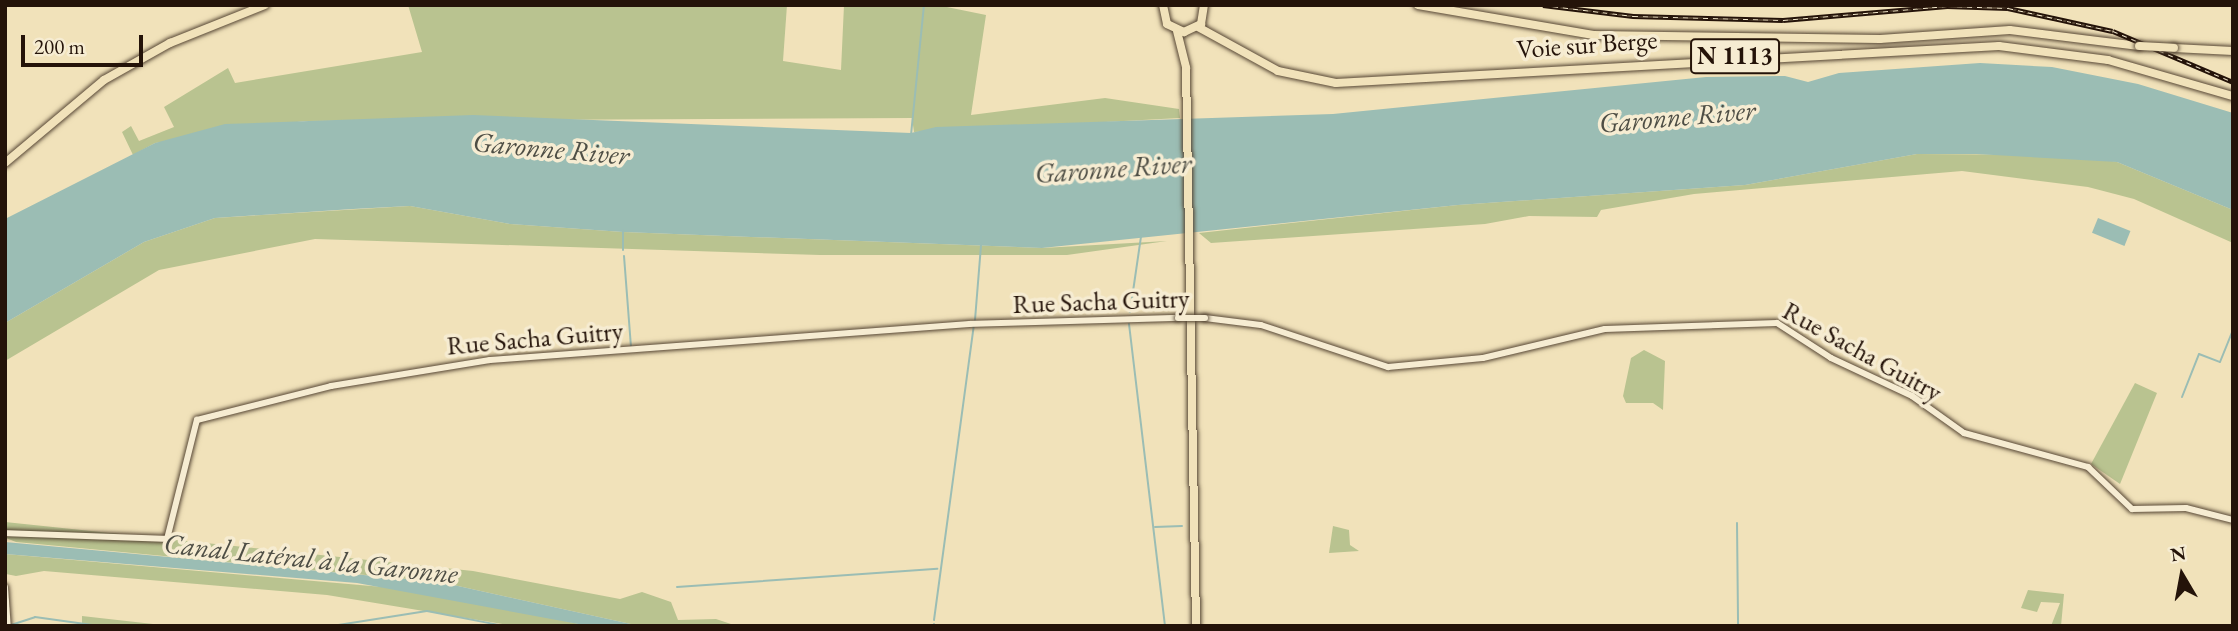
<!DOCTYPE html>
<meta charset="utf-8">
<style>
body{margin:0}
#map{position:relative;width:2238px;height:631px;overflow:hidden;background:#f1e2ba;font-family:"EB Garamond",serif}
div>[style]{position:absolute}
.green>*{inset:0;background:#b9c390}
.water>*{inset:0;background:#9bbdb4;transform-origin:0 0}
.stream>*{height:2px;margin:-1px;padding:0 1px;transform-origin:1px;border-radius:1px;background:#9bbdb4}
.roads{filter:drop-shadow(0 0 2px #574735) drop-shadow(0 0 2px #574735)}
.minor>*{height:6px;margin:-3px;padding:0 3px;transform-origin:3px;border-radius:3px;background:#f6ecd2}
.major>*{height:8px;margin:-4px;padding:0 4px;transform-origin:4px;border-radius:4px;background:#f1e2ba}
.rail>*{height:4.5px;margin-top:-2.25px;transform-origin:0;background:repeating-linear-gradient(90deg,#f6ecd2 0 5px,#241309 0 10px);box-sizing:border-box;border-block:2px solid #241309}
.bridges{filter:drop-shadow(0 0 2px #574735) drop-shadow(0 0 2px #574735)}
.minor-bridge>*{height:6px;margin:-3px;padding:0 3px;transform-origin:3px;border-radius:3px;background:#f6ecd2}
.major-bridge>*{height:8px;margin:-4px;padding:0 4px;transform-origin:4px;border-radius:4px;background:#f1e2ba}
span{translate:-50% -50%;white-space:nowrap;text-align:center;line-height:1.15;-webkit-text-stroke:7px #f6ecd2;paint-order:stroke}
.shield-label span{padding:2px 5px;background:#f6ecd2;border:2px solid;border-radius:5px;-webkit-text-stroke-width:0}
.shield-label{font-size:24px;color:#241309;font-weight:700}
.street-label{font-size:26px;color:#241309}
.water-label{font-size:28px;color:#4e4e45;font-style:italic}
.frame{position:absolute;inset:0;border:7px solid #241309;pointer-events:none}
.north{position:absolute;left:2147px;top:540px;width:70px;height:70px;-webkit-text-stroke:5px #f6ecd2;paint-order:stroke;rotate:350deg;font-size:19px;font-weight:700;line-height:28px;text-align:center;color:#241309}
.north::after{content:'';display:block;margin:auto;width:24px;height:32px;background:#241309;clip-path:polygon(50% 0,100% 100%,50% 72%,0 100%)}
.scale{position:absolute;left:21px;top:35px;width:122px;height:32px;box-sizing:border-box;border:4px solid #241309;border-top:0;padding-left:9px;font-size:21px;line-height:24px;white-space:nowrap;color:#241309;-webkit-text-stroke:5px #f6ecd2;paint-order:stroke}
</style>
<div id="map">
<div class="green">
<div style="clip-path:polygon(408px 5px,787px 5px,783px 61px,841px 70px,844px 5px,937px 5px,986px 15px,971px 115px,1105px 98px,1179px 109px,1180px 118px,914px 132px,912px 118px,304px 121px,155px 143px,133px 155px,122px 132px,131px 126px,139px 141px,174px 127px,164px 107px,228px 68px,235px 83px,422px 52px)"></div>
<div style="clip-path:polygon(1917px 154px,2082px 155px,2117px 162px,2233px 210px,2233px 243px,2134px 199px,2088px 187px,1962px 171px,1694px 194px,1601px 210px,1597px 217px,1529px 216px,1485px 224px,1211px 243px,1199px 233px,1458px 205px,1745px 185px)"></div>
<div style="clip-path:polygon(410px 206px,510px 224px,623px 232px,1042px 248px,1167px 241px,1067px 255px,820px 255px,315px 239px,159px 270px,5px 361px,5px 323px,144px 242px,215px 218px)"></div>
<div style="clip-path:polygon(1644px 350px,1665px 361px,1663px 410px,1653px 403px,1626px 403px,1623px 396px,1631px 358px)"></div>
<div style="clip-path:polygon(2135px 383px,2157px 393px,2120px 484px,2091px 464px)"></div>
<div style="clip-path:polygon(5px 522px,473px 571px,620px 599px,642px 592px,671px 602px,678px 620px,716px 619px,737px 626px,640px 626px,440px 582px,16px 542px,6px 538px)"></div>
<div style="clip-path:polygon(1333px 526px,1349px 530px,1350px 545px,1359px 551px,1329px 553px)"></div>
<div style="clip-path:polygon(5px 554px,417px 590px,589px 626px,514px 626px,327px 595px,44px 571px,16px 576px,6px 574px)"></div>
<div style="clip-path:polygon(2028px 590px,2064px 594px,2061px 626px,2051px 626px,2060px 603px,2041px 602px,2037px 612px,2021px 608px)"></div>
<div style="clip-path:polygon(82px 616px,153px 624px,158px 626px,82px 626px)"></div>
</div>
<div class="water">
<div style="clip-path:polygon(1980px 63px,2052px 67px,2138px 84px,2233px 113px,2233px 210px,2117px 162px,1976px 154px,1917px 154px,1745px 185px,1458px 205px,1042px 248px,623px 232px,510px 224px,410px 206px,353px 209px,215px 218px,144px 242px,5px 323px,5px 219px,155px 143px,225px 124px,473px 115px,911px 133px,936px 127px,1333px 114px,1706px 77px,1785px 76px,1808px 82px,1839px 73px)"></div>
<div style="left:2098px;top:218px;width:35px;height:16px;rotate:22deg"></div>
<div style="clip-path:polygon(5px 542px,440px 582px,640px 626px,589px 626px,357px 583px,5px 554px)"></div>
</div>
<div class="stream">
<div style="left:911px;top:135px;width:131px;rotate:-84.3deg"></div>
<div style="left:623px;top:250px;width:20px;rotate:-90deg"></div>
<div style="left:624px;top:256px;width:90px;rotate:85.6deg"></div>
<div style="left:1130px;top:312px;width:76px;rotate:-81.7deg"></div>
<div style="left:975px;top:320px;width:75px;rotate:-85.4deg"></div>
<div style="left:1129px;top:324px;width:304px;rotate:83.2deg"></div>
<div style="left:2182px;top:397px;width:46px;rotate:-68.4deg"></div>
<div style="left:2199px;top:354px;width:22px;rotate:21deg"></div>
<div style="left:2220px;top:362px;width:35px;rotate:-68deg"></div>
<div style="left:1737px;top:523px;width:103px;rotate:89.4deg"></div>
<div style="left:1155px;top:527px;width:27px;rotate:-2deg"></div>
<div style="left:677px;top:587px;width:261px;rotate:-4deg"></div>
<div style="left:934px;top:620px;width:297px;rotate:-82.3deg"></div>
<div style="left:11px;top:625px;width:25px;rotate:-18deg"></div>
<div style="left:35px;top:617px;width:65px;rotate:8deg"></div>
<div style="left:332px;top:626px;width:96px;rotate:-9deg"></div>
<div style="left:427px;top:611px;width:78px;rotate:11deg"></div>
<div style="left:934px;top:626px;width:2px;rotate:-90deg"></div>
</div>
<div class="roads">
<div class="minor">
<div style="left:1205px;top:318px;width:56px;rotate:7.1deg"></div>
<div style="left:1261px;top:325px;width:134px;rotate:18.3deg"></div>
<div style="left:1388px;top:367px;width:95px;rotate:-5.4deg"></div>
<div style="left:1483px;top:358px;width:125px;rotate:-13.4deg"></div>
<div style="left:1605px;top:329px;width:172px;rotate:-2deg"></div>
<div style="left:1777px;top:323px;width:64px;rotate:32.9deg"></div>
<div style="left:1831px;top:358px;width:89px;rotate:25.1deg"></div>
<div style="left:1912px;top:396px;width:64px;rotate:35.4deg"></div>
<div style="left:1964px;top:433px;width:129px;rotate:15.3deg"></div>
<div style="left:2088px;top:467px;width:61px;rotate:43.7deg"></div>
<div style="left:2132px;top:509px;width:54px;rotate:-1.1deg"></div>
<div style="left:2186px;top:508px;width:49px;rotate:14.3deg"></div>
<div style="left:5px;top:533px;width:162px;rotate:2.1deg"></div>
<div style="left:167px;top:539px;width:123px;rotate:-75.9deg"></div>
<div style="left:197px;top:420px;width:138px;rotate:-14.2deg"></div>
<div style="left:331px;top:386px;width:161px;rotate:-9.3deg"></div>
<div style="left:490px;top:360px;width:481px;rotate:-4.3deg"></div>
<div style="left:970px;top:324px;width:208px;rotate:-1.7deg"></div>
<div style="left:5px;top:587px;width:39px;rotate:86deg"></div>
</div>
<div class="major">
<div style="left:1163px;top:5px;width:19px;rotate:78deg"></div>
<div style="left:1167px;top:24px;width:19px;rotate:25deg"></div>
<div style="left:1184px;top:32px;width:19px;rotate:-25deg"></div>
<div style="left:1201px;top:24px;width:19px;rotate:-81deg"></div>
<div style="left:1418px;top:5px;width:178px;rotate:9.7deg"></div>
<div style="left:1593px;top:35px;width:287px;rotate:0.8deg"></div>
<div style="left:1880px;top:39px;width:130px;rotate:-4deg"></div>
<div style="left:2010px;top:30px;width:130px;rotate:7.1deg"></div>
<div style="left:1198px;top:27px;width:91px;rotate:28.8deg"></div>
<div style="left:1278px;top:71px;width:59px;rotate:11.7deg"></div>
<div style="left:1336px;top:83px;width:664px;rotate:-3.19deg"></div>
<div style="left:1999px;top:46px;width:110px;rotate:7.3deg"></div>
<div style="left:2108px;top:60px;width:130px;rotate:16.1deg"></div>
<div style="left:1177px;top:31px;width:38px;rotate:76deg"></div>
<div style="left:1186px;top:68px;width:558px;rotate:88.97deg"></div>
<div style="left:2174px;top:48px;width:59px;rotate:2.9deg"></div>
<div style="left:5px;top:163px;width:129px;rotate:-40deg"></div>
<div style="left:104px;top:80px;width:76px;rotate:-29.3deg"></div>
<div style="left:170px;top:43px;width:102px;rotate:-21.8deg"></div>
</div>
</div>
<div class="rail">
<div style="left:1543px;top:5px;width:91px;rotate:7deg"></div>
<div style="left:1633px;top:16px;width:150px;rotate:1.5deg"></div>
<div style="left:1783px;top:20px;width:165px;rotate:-4.9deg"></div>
<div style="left:1947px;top:6px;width:61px;rotate:1.9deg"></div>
<div style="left:2008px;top:8px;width:107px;rotate:12.4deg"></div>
<div style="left:2113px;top:31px;width:130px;rotate:23deg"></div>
</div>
<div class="bridges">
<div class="minor-bridge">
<div style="left:1178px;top:318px;width:27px"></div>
</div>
<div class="major-bridge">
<div style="left:2139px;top:46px;width:35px;rotate:3deg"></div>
</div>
</div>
<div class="shield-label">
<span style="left:1735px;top:56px">N 1113</span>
</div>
<div class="street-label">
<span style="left:1587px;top:45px;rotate:-4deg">Voie sur Berge</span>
<span style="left:1101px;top:302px;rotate:-2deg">Rue Sacha Guitry</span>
<span style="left:535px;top:339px;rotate:-5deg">Rue Sacha Guitry</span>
<span style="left:1862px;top:352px;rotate:29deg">Rue Sacha Guitry</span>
</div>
<div class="water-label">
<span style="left:1677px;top:116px;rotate:-5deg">Garonne River</span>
<span style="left:551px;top:148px;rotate:5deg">Garonne River</span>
<span style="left:1113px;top:168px;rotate:-4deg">Garonne River</span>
<span style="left:311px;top:558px;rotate:6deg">Canal Latéral à la Garonne</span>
</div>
<div class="frame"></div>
<div class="north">N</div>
<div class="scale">200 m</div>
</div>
